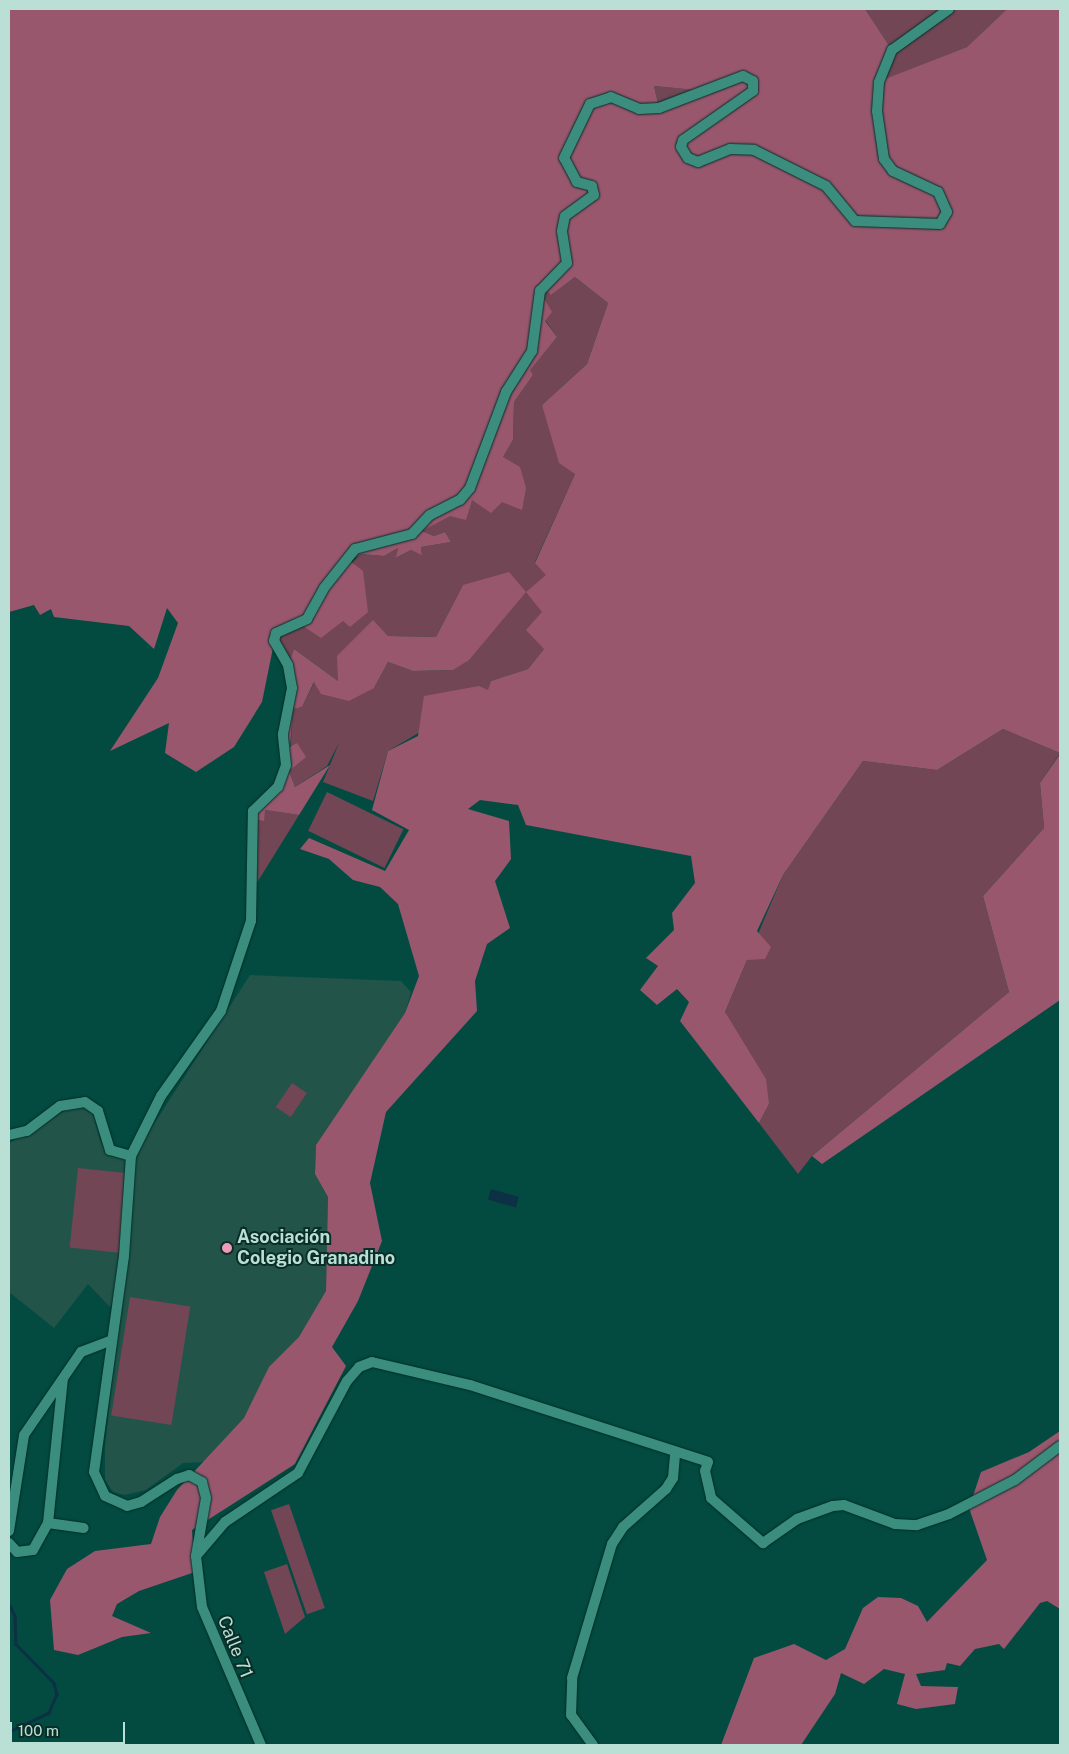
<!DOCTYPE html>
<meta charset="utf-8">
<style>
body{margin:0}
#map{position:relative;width:1069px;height:1754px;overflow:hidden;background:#034b40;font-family:"Public Sans",sans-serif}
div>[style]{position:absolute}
.built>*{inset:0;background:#22544a}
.green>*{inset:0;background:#724655;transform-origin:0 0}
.forest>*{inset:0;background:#99576e}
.water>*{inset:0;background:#0c3044;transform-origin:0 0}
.stream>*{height:2.5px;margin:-1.25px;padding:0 1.25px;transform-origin:1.25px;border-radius:1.25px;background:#0c3044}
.roads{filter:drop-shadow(0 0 1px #002e27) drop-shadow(0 0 1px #002e27)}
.minor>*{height:10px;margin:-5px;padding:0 5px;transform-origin:5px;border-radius:5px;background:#3b8d7d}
.dots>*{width:14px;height:14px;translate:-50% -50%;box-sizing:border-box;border:2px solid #0a2d27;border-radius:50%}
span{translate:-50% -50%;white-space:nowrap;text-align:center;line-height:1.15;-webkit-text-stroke:4px #0a2d27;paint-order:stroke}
.poi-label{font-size:18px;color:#bae0d6;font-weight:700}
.left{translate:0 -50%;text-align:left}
.street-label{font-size:18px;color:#bae0d6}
.frame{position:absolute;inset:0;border:10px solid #bae0d6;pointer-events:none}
.scale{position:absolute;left:10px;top:1722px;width:115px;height:22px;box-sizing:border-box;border:2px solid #bae0d6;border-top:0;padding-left:6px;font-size:15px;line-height:18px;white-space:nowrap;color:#bae0d6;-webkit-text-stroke:4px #0a2d27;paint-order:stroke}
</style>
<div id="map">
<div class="built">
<div style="clip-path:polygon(250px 975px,401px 981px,411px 992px,405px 1013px,316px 1145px,315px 1174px,328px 1197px,326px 1291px,314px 1327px,262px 1398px,207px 1462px,183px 1463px,146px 1490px,124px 1495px,113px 1492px,105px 1480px,105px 1446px,137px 1150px)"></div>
<div style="clip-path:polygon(85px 1107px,93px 1113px,100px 1140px,110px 1156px,127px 1159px,117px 1291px,110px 1307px,88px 1284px,54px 1328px,9px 1292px,9px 1143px,68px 1109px)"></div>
</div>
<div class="green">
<div style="clip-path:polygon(865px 9px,1007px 9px,967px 47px,879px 82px,892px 50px)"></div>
<div style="clip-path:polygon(654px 86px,698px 90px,659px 108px)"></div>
<div style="clip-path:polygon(575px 277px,608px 303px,587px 364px,542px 405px,575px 474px,535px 562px,546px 574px,544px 649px,528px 669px,491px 681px,489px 691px,388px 751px,373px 801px,323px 782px,339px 743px,327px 766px,295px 787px,289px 771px,293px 709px,302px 707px,315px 681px,374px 688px,388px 662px,413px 671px,453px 670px,463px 585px,436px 637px,388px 636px,372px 621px,338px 681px,294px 649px,288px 665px,276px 633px,361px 554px,384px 556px,398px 548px,397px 558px,411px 550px,422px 554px,421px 547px,451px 542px,445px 532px,434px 536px,422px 531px,472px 499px,503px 457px,513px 440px,514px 402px,533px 375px,529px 370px,557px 337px,545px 320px,540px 291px,544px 287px,552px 294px)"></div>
<div style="clip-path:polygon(1003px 729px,1060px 753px,1040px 783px,1044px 828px,983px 896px,1009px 992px,812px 1156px,798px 1174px,759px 1123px,769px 1104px,725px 1012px,783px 875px,863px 761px,937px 770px)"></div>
<div style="left:327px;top:792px;width:85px;height:43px;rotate:26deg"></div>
<div style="clip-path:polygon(265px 810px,299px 815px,253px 889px,254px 819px)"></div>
<div style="left:292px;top:1083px;width:18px;height:29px;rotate:34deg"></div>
<div style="left:78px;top:1168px;width:50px;height:80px;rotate:6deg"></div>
<div style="left:130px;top:1297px;width:61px;height:120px;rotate:9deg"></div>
<div style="left:289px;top:1504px;width:110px;height:19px;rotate:71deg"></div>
<div style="clip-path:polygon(287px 1564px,305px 1617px,285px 1634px,264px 1572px)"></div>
</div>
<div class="forest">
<div style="clip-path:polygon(evenodd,9px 9px,865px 9px,892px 50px,880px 81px,967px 47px,1007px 9px,1060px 9px,1060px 753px,1003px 729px,937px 770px,863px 761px,783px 875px,757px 931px,771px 947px,765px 959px,747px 960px,725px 1012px,766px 1079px,769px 1104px,759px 1123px,680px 1021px,689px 1002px,677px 989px,657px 1005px,640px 990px,658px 966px,646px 958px,674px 930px,672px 913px,695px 883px,691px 856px,526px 825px,518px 805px,480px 800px,468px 809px,509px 821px,511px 859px,495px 881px,510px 928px,487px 944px,475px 981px,477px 1011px,386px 1112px,370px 1183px,382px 1241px,358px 1301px,332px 1347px,346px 1366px,295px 1464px,192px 1530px,195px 1572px,139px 1591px,117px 1604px,112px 1616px,151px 1633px,122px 1637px,78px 1655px,54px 1650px,50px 1600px,67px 1569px,95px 1551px,151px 1544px,160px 1517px,177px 1490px,244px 1418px,269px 1367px,299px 1337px,326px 1291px,328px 1197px,315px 1174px,316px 1145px,405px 1013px,419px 976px,398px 904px,380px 887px,353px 880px,329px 859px,300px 849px,309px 838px,385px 871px,409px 830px,372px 810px,388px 751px,418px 736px,424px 696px,479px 686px,488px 690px,491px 681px,528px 669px,544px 649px,526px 630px,542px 612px,526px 592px,469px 660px,453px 670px,413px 671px,388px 662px,374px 688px,349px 701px,321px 694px,314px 682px,302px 707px,293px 709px,290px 747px,297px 743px,306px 757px,289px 771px,295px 787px,330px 765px,299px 815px,265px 810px,264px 821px,254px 819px,253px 811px,278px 787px,288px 715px,288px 665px,294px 649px,338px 681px,337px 656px,373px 620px,388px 636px,436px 637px,463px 585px,509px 572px,526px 592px,546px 575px,535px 563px,575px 474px,559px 463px,542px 405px,587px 364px,608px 303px,575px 277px,551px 295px,544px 287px,540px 291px,552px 312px,545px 321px,557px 337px,530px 370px,533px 375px,514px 402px,513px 440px,503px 457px,520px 467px,526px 488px,522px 510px,502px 502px,491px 513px,472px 500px,466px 520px,450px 516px,422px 531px,434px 536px,445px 532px,451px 542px,421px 547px,422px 555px,411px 550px,396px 558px,398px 548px,384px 556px,361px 554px,350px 561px,363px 571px,368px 612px,350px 627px,343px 621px,321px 638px,300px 624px,276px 633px,262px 702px,234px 747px,196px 772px,165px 753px,169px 723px,110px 751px,158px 678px,178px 623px,167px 608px,154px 649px,129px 626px,54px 617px,51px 609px,40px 615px,34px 605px,9px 612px,9px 9px,654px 86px,696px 90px,659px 108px,654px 86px)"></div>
<div style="clip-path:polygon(1060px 754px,1060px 1000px,822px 1164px,812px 1156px,1009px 992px,983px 896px,1044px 828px,1040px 783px)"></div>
<div style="clip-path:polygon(1060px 1431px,1060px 1609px,1047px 1601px,1040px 1603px,1004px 1649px,999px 1644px,975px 1649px,960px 1666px,947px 1663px,945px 1670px,916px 1674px,921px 1686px,958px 1687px,955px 1704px,916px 1709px,897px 1704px,905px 1674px,884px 1669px,864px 1684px,841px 1673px,835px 1694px,801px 1745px,721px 1745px,754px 1658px,794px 1644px,826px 1660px,845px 1649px,863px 1608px,878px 1597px,901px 1598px,918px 1606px,927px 1622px,987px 1560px,969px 1508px,981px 1472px,1029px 1452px)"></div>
</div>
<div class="water">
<div style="left:491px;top:1189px;width:29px;height:11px;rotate:16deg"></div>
</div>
<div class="stream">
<div style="left:9px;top:1604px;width:13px;rotate:63deg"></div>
<div style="left:15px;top:1616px;width:28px;rotate:88deg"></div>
<div style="left:16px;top:1644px;width:54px;rotate:45.7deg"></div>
<div style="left:54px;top:1683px;width:11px;rotate:75deg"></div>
<div style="left:57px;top:1694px;width:21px;rotate:113deg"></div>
<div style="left:49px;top:1713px;width:44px;rotate:154.6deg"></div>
</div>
<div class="roads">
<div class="minor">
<div style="left:9px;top:1135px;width:18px;rotate:-13deg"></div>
<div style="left:27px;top:1131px;width:41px;rotate:-37.1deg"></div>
<div style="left:60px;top:1106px;width:25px;rotate:-9deg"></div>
<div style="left:85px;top:1102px;width:16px;rotate:35deg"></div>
<div style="left:98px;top:1111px;width:41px;rotate:72.9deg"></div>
<div style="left:110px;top:1150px;width:22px;rotate:16deg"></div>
<div style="left:131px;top:1156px;width:67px;rotate:-63.4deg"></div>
<div style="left:161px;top:1096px;width:104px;rotate:-54.8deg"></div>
<div style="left:221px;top:1011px;width:95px;rotate:-71.6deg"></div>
<div style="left:251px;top:921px;width:110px;rotate:-89deg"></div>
<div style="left:253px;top:811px;width:35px;rotate:-44deg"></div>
<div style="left:278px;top:787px;width:23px;rotate:-70deg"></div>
<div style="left:286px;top:765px;width:31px;rotate:-96deg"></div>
<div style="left:283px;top:734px;width:47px;rotate:-78.9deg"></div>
<div style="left:292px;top:688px;width:23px;rotate:-100deg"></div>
<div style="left:288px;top:665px;width:28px;rotate:-120deg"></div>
<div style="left:274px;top:641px;width:8px;rotate:-76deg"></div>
<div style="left:276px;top:633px;width:34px;rotate:-24deg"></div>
<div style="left:307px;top:619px;width:35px;rotate:-61deg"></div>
<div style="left:324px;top:588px;width:50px;rotate:-51.5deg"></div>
<div style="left:355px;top:549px;width:59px;rotate:-14.7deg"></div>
<div style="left:412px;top:534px;width:26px;rotate:-47deg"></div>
<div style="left:430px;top:515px;width:34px;rotate:-27deg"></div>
<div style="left:460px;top:500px;width:16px;rotate:-50deg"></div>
<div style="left:470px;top:488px;width:103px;rotate:-69.4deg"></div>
<div style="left:506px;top:392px;width:49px;rotate:-57.6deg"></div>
<div style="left:532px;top:351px;width:61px;rotate:-82.4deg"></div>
<div style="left:540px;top:291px;width:39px;rotate:-46deg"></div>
<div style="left:567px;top:263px;width:32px;rotate:-99deg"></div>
<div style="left:562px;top:231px;width:15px;rotate:-79deg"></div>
<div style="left:565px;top:216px;width:36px;rotate:-36deg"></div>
<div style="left:594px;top:195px;width:9px;rotate:-103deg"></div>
<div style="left:592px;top:186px;width:16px;rotate:-165deg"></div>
<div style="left:577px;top:182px;width:27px;rotate:-118deg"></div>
<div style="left:564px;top:158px;width:60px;rotate:-64.3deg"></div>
<div style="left:590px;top:104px;width:22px;rotate:-18deg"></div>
<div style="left:611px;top:97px;width:30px;rotate:23deg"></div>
<div style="left:639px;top:109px;width:20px;rotate:-3deg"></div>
<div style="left:659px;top:108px;width:90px;rotate:-20.9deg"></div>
<div style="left:743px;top:76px;width:11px;rotate:27deg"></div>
<div style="left:753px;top:81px;width:10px;rotate:90deg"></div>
<div style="left:753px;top:91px;width:85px;rotate:145deg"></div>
<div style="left:683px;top:140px;width:7px;rotate:106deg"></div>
<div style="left:681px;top:147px;width:13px;rotate:58deg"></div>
<div style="left:688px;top:158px;width:11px;rotate:22deg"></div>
<div style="left:698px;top:162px;width:35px;rotate:-22deg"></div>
<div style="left:730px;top:149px;width:24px;rotate:2deg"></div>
<div style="left:754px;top:150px;width:80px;rotate:26.6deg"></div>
<div style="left:826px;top:186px;width:45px;rotate:50.4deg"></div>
<div style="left:855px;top:221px;width:85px;rotate:2deg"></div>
<div style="left:940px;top:224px;width:14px;rotate:-60deg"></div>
<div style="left:947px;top:212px;width:22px;rotate:-114deg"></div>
<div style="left:938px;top:192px;width:50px;rotate:-155deg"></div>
<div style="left:893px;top:171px;width:15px;rotate:-127deg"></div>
<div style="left:884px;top:159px;width:49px;rotate:-98.3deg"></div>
<div style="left:877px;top:111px;width:29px;rotate:-86deg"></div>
<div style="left:879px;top:82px;width:35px;rotate:-68deg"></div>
<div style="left:892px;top:50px;width:70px;rotate:-35.7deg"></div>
<div style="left:131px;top:1156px;width:100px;rotate:94deg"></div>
<div style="left:124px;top:1256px;width:218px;rotate:97.9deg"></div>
<div style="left:94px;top:1472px;width:26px;rotate:65deg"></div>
<div style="left:105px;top:1496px;width:24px;rotate:24deg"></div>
<div style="left:127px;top:1506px;width:15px;rotate:-16deg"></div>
<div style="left:141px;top:1502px;width:43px;rotate:-32.6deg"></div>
<div style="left:177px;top:1479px;width:13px;rotate:-18deg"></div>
<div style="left:189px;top:1475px;width:15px;rotate:28deg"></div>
<div style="left:202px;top:1482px;width:16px;rotate:76deg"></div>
<div style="left:206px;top:1498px;width:59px;rotate:99.8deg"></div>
<div style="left:196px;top:1556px;width:51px;rotate:83.3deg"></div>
<div style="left:202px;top:1607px;width:150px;rotate:66.9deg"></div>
<div style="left:48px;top:1523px;width:36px;rotate:8deg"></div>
<div style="left:9px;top:1531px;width:97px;rotate:-81.1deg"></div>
<div style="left:24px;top:1435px;width:101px;rotate:-55.5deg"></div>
<div style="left:81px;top:1352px;width:31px;rotate:-21deg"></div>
<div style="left:9px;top:1543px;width:12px;rotate:48deg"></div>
<div style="left:17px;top:1552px;width:16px;rotate:-7deg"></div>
<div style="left:33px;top:1550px;width:31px;rotate:-61deg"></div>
<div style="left:48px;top:1523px;width:145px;rotate:-84.1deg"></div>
<div style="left:196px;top:1556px;width:45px;rotate:-49.5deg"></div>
<div style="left:225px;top:1522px;width:88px;rotate:-33.9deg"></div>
<div style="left:298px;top:1473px;width:104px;rotate:-62deg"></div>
<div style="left:347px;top:1381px;width:18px;rotate:-49deg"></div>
<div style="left:359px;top:1367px;width:14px;rotate:-21deg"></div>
<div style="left:372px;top:1362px;width:101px;rotate:13.2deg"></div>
<div style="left:470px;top:1385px;width:250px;rotate:17.9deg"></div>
<div style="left:708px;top:1462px;width:9px;rotate:108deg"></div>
<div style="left:705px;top:1471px;width:28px;rotate:77deg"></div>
<div style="left:711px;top:1498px;width:69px;rotate:40.9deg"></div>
<div style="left:763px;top:1543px;width:42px;rotate:-35.2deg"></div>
<div style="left:797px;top:1519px;width:38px;rotate:-20deg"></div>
<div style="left:833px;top:1506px;width:11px;rotate:-5deg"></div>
<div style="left:844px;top:1505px;width:54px;rotate:20.4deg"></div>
<div style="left:895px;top:1524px;width:22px;rotate:3deg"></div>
<div style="left:917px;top:1525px;width:34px;rotate:-19deg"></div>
<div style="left:949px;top:1514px;width:74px;rotate:-27.3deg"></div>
<div style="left:1015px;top:1480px;width:56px;rotate:-37.1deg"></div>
<div style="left:593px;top:1745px;width:37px;rotate:-126deg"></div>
<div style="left:571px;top:1715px;width:37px;rotate:-88deg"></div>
<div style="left:572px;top:1678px;width:140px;rotate:-73.4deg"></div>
<div style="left:612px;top:1544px;width:20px;rotate:-57deg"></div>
<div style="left:623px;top:1527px;width:57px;rotate:-41.5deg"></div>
<div style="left:666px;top:1489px;width:13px;rotate:-58deg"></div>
<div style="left:673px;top:1478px;width:25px;rotate:-85deg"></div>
</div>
</div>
<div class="dots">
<div style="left:227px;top:1248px;background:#f09ab7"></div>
</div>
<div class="poi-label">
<span class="left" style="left:237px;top:1248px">Asociación<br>Colegio Granadino</span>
</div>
<div class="street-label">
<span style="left:235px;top:1647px;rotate:68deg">Calle 71</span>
</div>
<div class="frame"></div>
<div class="scale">100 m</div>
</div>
